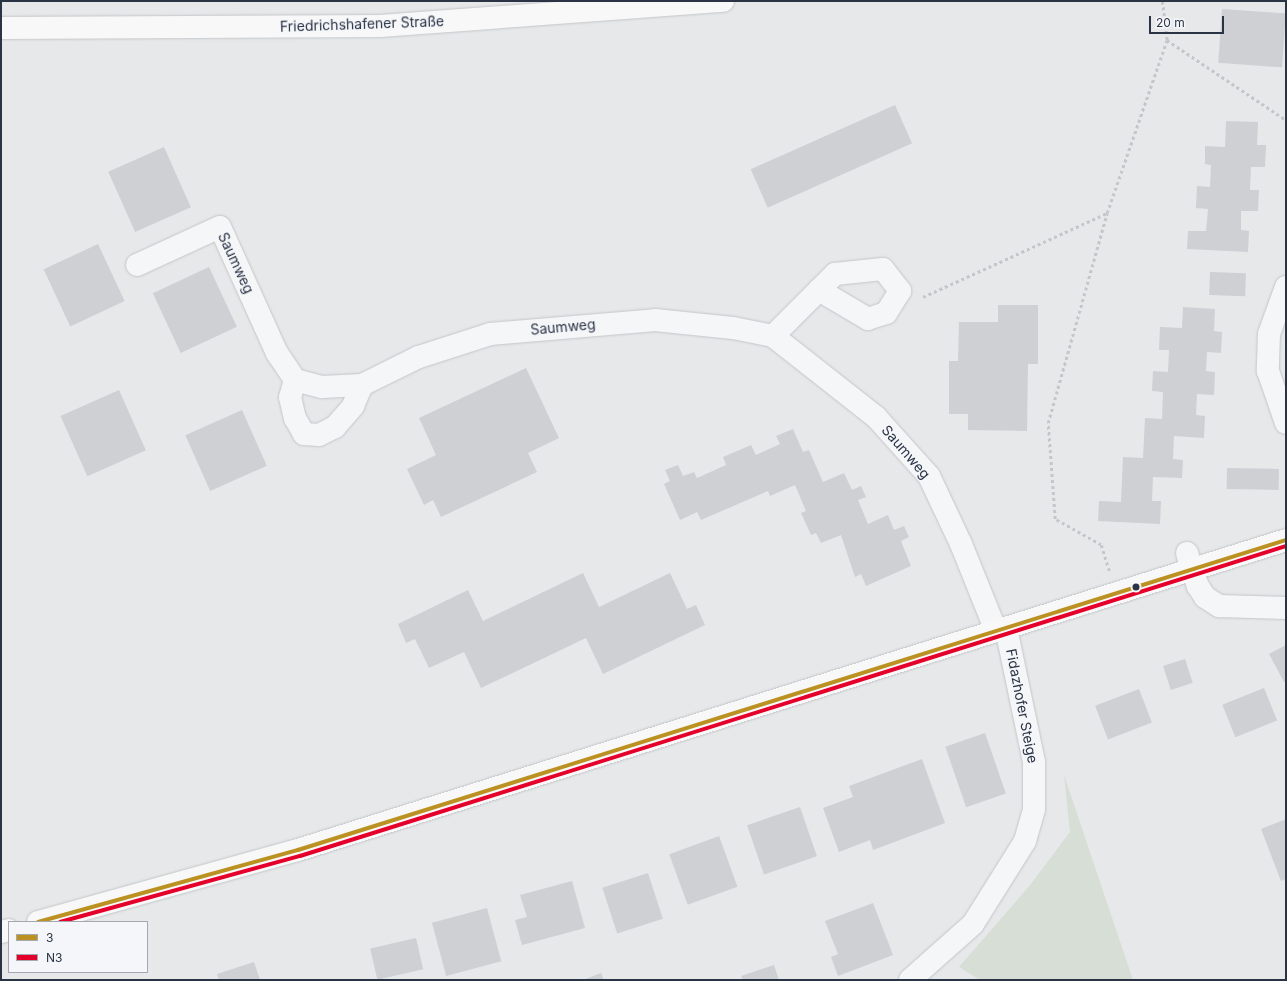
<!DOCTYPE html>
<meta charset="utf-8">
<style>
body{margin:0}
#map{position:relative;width:1287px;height:981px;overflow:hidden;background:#e6e8ea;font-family:Inter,sans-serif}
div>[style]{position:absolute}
.green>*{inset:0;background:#d6ded6}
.building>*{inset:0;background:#ced0d3;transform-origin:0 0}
.path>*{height:2.5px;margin-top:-1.25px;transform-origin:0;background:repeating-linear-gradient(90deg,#c5c6ca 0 3px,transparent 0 6px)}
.roads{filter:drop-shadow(0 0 1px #c4c6c8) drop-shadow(0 0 1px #c4c6c8)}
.street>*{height:22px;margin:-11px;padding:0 11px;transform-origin:11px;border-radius:11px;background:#f5f6f7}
.secondary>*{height:22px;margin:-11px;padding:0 11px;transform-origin:11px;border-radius:11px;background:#f8f8f8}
.bus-1>*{height:4px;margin:-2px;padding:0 2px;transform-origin:2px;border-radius:2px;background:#bb9221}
.bus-2>*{height:4px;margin:-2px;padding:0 2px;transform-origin:2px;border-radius:2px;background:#e4002b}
.dots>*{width:11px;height:11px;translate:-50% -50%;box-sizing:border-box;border:2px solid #f4f6f9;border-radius:50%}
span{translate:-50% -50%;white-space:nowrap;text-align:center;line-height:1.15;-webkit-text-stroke:3px #f4f6f9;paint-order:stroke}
.street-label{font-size:14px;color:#2b3445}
.frame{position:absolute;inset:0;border:2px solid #2b3445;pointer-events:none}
.legend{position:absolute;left:8px;top:921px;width:140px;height:52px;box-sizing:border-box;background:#f4f6f9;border:1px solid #a4a8b1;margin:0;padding:5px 7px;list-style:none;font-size:12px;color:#2b3445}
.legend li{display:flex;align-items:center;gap:8px;height:20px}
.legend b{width:20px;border:1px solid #a4a8b1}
.scale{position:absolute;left:1149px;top:16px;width:75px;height:18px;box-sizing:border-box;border:2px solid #2b3445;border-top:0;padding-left:5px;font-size:12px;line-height:14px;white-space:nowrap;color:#2b3445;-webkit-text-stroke:3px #f4f6f9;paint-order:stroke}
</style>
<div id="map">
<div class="green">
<div style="clip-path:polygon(1064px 775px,1133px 980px,980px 980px,959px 967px,1031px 884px,1070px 832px)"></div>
</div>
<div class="building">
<div style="left:1222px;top:9px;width:64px;height:54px;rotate:4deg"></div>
<div style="left:895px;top:105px;width:42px;height:158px;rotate:66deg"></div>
<div style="clip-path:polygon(1226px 121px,1258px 122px,1257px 145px,1266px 145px,1265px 167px,1251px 167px,1250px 190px,1259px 190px,1258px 211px,1241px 211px,1241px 230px,1249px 231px,1248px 252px,1187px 249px,1188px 231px,1206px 231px,1208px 209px,1196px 208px,1197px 186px,1210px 187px,1211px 165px,1205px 164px,1205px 146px,1225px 147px)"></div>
<div style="left:164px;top:147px;width:66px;height:61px;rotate:66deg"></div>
<div style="left:98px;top:244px;width:63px;height:60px;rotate:65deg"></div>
<div style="left:209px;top:267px;width:66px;height:62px;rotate:65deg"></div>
<div style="left:1210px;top:272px;width:36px;height:23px;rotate:2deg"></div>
<div style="clip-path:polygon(998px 305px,1038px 305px,1038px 364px,1028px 364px,1027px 431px,968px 430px,968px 414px,949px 414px,949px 361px,958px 361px,959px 322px,998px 322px)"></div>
<div style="clip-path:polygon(1183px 307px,1215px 309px,1214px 331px,1222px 332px,1221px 353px,1207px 352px,1206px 371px,1215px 372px,1214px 395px,1197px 394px,1196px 415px,1205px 416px,1204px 438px,1174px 436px,1173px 459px,1183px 460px,1182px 478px,1153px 477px,1152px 501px,1161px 501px,1160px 524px,1098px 521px,1099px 501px,1121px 502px,1123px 457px,1143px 458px,1145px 418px,1162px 419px,1163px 392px,1152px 391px,1153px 371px,1168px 372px,1169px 350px,1159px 350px,1160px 327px,1182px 328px)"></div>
<div style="clip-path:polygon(526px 368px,559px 438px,528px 453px,537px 472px,441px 517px,433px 500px,424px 505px,407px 469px,436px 455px,419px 418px)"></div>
<div style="left:119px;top:390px;width:66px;height:64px;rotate:66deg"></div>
<div style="left:242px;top:410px;width:61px;height:62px;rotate:66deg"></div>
<div style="clip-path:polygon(793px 429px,803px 452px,809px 450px,823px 482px,844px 473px,852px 490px,861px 486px,866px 497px,858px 500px,868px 524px,888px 515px,894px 530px,904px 526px,909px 537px,901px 541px,911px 566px,866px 586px,861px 574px,855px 577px,841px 535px,821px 543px,816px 533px,811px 535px,801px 513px,806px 511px,795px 485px,770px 496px,768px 491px,701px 520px,697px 512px,680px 520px,664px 484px,670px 481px,665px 470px,678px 465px,683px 476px,694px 472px,697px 478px,726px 465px,723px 457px,751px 445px,756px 455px,780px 444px,776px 436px)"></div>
<div style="left:1227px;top:468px;width:52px;height:21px;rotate:1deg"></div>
<div style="clip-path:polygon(583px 573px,599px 607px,670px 573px,687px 609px,696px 605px,705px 625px,603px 674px,586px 638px,481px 688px,464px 652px,429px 668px,415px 639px,406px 643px,398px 624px,468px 590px,483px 621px)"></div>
<div style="clip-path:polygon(1286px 645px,1286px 681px,1284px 682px,1269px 654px)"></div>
<div style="left:1185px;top:659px;width:25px;height:23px;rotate:72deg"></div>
<div style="left:1264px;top:688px;width:35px;height:45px;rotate:68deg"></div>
<div style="left:1139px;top:689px;width:36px;height:47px;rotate:69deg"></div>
<div style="left:985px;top:733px;width:64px;height:42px;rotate:71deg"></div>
<div style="clip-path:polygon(922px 759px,945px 823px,873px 850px,870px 840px,839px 852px,823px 808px,853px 797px,849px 786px)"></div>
<div style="left:800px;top:807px;width:52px;height:56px;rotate:71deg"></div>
<div style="clip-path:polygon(1286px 819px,1286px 879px,1281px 881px,1261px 829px)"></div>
<div style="left:719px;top:836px;width:54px;height:53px;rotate:70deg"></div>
<div style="left:648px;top:873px;width:48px;height:48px;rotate:72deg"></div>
<div style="clip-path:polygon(572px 881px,585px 928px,522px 945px,515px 920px,527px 917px,520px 895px)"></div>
<div style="clip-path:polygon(873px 903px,893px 955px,838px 976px,831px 957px,838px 954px,825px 921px)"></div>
<div style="left:487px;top:908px;width:55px;height:57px;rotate:75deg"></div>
<div style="left:416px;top:938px;width:32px;height:47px;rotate:77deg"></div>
<div style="clip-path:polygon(254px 962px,260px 980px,219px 980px,217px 974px)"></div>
<div style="clip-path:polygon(774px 965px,779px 980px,743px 980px,741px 976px)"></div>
<div style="clip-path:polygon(601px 973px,604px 980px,583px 980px)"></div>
</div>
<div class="path">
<div style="left:1167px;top:40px;width:143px;rotate:33.9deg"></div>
<div style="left:923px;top:297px;width:202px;rotate:-24.5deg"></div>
<div style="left:1109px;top:571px;width:27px;rotate:-107deg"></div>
<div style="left:1101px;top:545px;width:53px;rotate:-150.5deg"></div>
<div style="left:1055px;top:519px;width:96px;rotate:-94.2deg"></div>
<div style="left:1048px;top:423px;width:218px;rotate:-74.3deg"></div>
<div style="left:1107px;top:213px;width:183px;rotate:-70.9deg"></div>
<div style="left:1167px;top:40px;width:39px;rotate:-97deg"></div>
</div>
<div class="roads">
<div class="street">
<div style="left:137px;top:265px;width:91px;rotate:-24.6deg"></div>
<div style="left:220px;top:227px;width:138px;rotate:65.7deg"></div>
<div style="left:277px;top:353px;width:32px;rotate:56deg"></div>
<div style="left:295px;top:380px;width:28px;rotate:15deg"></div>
<div style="left:322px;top:387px;width:40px;rotate:-2.9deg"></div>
<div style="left:362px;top:385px;width:64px;rotate:-26.2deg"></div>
<div style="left:419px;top:357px;width:75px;rotate:-17.9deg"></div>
<div style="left:490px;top:334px;width:166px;rotate:-4.8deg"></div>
<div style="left:655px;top:320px;width:78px;rotate:5.9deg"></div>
<div style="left:733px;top:328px;width:41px;rotate:11.3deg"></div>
<div style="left:773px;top:336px;width:131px;rotate:38.2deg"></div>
<div style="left:876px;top:417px;width:79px;rotate:48.1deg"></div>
<div style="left:929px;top:476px;width:75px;rotate:64.8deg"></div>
<div style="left:961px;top:544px;width:94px;rotate:68.1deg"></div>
<div style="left:1286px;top:287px;width:50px;rotate:109.9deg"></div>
<div style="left:1269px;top:334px;width:37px;rotate:92deg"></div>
<div style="left:1268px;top:371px;width:55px;rotate:70.9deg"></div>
<div style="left:773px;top:336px;width:88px;rotate:-45deg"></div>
<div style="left:835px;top:274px;width:48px;rotate:-5.9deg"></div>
<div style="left:883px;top:269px;width:28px;rotate:52deg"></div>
<div style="left:900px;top:291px;width:26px;rotate:122deg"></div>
<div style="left:886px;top:313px;width:19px;rotate:162deg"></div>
<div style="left:868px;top:319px;width:57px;rotate:-149.4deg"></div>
<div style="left:295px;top:380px;width:18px;rotate:106deg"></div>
<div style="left:290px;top:397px;width:22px;rotate:77deg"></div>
<div style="left:295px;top:418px;width:18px;rotate:61deg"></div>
<div style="left:304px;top:434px;width:15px;rotate:4deg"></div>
<div style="left:319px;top:435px;width:18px;rotate:-27deg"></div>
<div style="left:335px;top:427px;width:28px;rotate:-49deg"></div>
<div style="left:353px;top:406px;width:23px;rotate:-67deg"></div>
<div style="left:1187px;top:553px;width:35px;rotate:72deg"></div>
<div style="left:1198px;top:586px;width:13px;rotate:58deg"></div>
<div style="left:1205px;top:597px;width:17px;rotate:33deg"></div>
<div style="left:1219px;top:606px;width:67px;rotate:1.7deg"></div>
<div style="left:910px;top:980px;width:84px;rotate:-41.6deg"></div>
<div style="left:973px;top:924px;width:98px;rotate:-57.9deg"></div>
<div style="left:1025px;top:841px;width:33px;rotate:-74deg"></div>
<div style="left:1034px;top:809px;width:47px;rotate:-90deg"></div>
<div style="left:1034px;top:762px;width:137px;rotate:-101.8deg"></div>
</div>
<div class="secondary">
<div style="left:1px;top:28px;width:379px;rotate:-0.3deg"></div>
<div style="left:380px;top:26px;width:344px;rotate:-4.2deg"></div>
<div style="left:38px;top:922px;width:270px;rotate:-15.5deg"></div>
<div style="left:298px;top:850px;width:1035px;rotate:-17.42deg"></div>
<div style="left:1px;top:932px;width:8px;rotate:-14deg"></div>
</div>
</div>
<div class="bus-1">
<div style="left:38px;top:922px;width:270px;rotate:-15.5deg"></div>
<div style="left:298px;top:850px;width:1035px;rotate:-17.42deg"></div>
</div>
<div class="bus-2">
<div style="left:60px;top:922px;width:249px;rotate:-15.4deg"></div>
<div style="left:300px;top:856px;width:1034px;rotate:-17.45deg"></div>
</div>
<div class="dots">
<div style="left:1136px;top:587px;background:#2b3445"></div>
</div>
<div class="street-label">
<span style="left:362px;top:24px;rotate:-2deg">Friedrichshafener Straße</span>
<span style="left:236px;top:263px;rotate:65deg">Saumweg</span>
<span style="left:563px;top:327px;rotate:-5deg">Saumweg</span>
<span style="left:906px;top:452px;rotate:49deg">Saumweg</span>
<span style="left:1022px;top:706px;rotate:79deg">Fidazhofer Steige</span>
</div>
<div class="frame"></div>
<ul class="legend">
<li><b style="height:5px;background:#bb9221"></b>3</li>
<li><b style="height:5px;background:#e4002b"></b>N3</li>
</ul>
<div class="scale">20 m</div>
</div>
